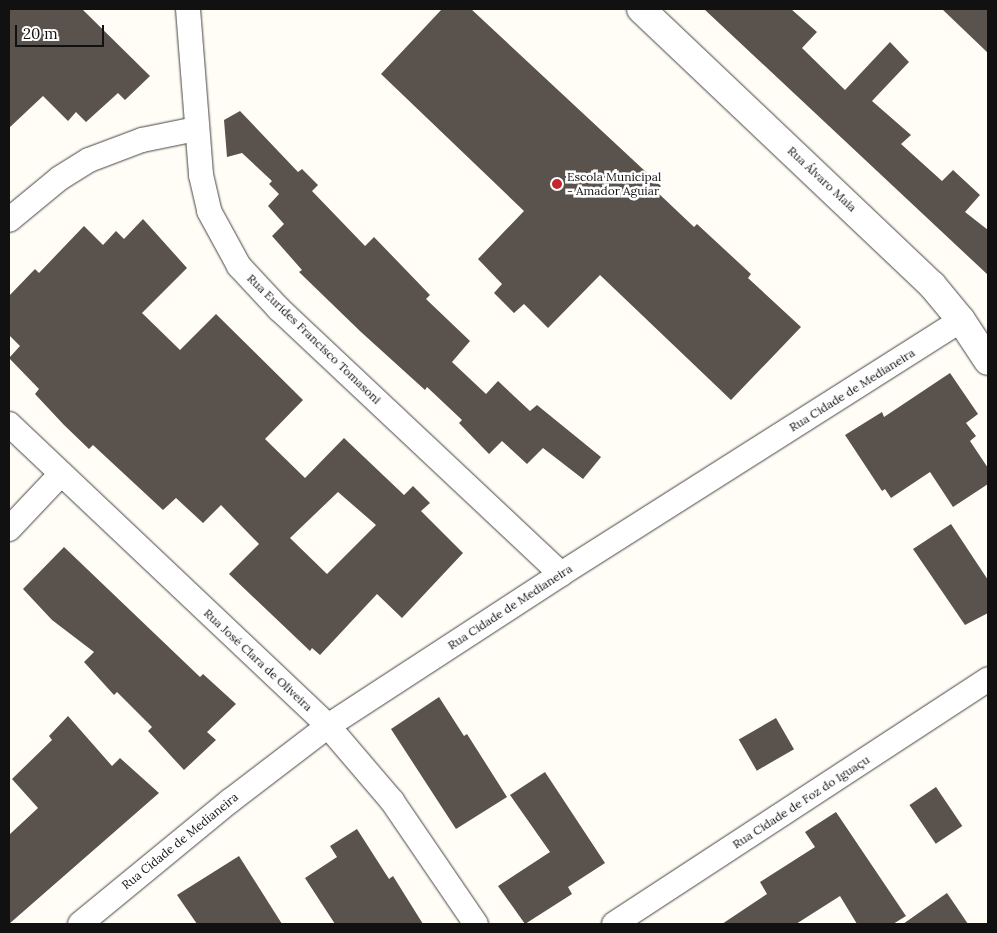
<!DOCTYPE html>
<meta charset="utf-8">
<style>
body{margin:0}
#map{position:relative;width:997px;height:933px;overflow:hidden;background:#fffdf5;font-family:Lora,serif}
div>[style]{position:absolute}
.building>*{inset:0;background:#5a524d;transform-origin:0 0}
.roads{filter:drop-shadow(0 0 1px #444) drop-shadow(0 0 1px #444)}
.minor>*{height:24px;margin:-12px;padding:0 12px;transform-origin:12px;border-radius:12px;background:#fff}
.tertiary>*{height:28px;margin:-14px;padding:0 14px;transform-origin:14px;border-radius:14px;background:#fff}
.dots>*{width:14px;height:14px;translate:-50% -50%;box-sizing:border-box;border:2px solid #fff;border-radius:50%}
span{translate:-50% -50%;white-space:nowrap;text-align:center;line-height:1.15;-webkit-text-stroke:5px #fff;paint-order:stroke}
.poi-label{font-size:12px;color:#111}
.left{translate:0 -50%;text-align:left}
.street-label{font-size:12px;color:#111}
.frame{position:absolute;inset:0;border:10px solid #111;pointer-events:none}
.scale{position:absolute;left:15px;top:25px;width:89px;height:22px;box-sizing:border-box;border:2px solid #111;border-top:0;padding-left:6px;font-size:15px;line-height:18px;white-space:nowrap;color:#111;-webkit-text-stroke:4px #fff;paint-order:stroke}
</style>
<div id="map">
<div class="building">
<div style="clip-path:polygon(9px 9px,82px 9px,150px 76px,125px 100px,118px 93px,86px 122px,76px 112px,68px 121px,43px 96px,9px 128px)"></div>
<div style="clip-path:polygon(442px 9px,471px 9px,661px 186px,656px 191px,694px 227px,697px 224px,751px 274px,748px 278px,801px 327px,731px 400px,600px 275px,548px 328px,524px 304px,514px 313px,494px 293px,502px 284px,478px 259px,524px 211px,381px 74px)"></div>
<div style="clip-path:polygon(704px 9px,791px 9px,817px 32px,802px 48px,845px 90px,890px 42px,909px 62px,872px 101px,911px 135px,901px 144px,942px 181px,953px 170px,980px 195px,965px 212px,988px 230px,988px 275px)"></div>
<div style="clip-path:polygon(942px 9px,988px 9px,988px 53px)"></div>
<div style="clip-path:polygon(240px 111px,298px 172px,302px 169px,318px 185px,312px 191px,365px 246px,374px 237px,430px 295px,426px 299px,470px 341px,452px 362px,486px 394px,498px 381px,530px 411px,537px 405px,601px 457px,583px 479px,543px 448px,527px 464px,502px 441px,489px 454px,459px 423px,462px 420px,427px 387px,425px 390px,361px 332px,299px 272px,302px 270px,272px 236px,284px 224px,268px 206px,279px 194px,269px 184px,272px 181px,242px 153px,227px 157px,224px 120px)"></div>
<div style="clip-path:polygon(evenodd,143px 219px,187px 268px,142px 313px,180px 350px,216px 314px,303px 400px,265px 439px,305px 478px,344px 438px,404px 495px,413px 486px,430px 503px,421px 511px,463px 553px,402px 618px,377px 594px,320px 655px,312px 648px,310px 651px,229px 574px,259px 544px,221px 505px,203px 523px,176px 498px,163px 510px,93px 445px,89px 449px,64px 425px,35px 394px,39px 389px,9px 358px,20px 346px,9px 335px,9px 296px,35px 269px,39px 273px,84px 226px,103px 245px,116px 231px,124px 239px,143px 219px,338px 492px,376px 525px,327px 574px,290px 538px,338px 492px)"></div>
<div style="clip-path:polygon(950px 373px,978px 414px,966px 423px,976px 436px,970px 441px,988px 468px,988px 484px,953px 507px,930px 472px,891px 498px,885px 489px,882px 491px,845px 435px,882px 412px,884px 417px)"></div>
<div style="clip-path:polygon(951px 524px,988px 580px,988px 613px,965px 625px,913px 549px)"></div>
<div style="clip-path:polygon(64px 547px,200px 677px,203px 674px,236px 704px,207px 732px,216px 740px,184px 770px,148px 731px,152px 727px,117px 692px,114px 695px,84px 662px,94px 652px,52px 620px,23px 589px)"></div>
<div style="clip-path:polygon(439px 697px,464px 736px,467px 734px,507px 797px,456px 829px,391px 729px)"></div>
<div style="clip-path:polygon(68px 716px,112px 766px,120px 758px,159px 793px,9px 924px,9px 835px,38px 808px,12px 779px,52px 740px,49px 736px)"></div>
<div style="left:776px;top:718px;width:36px;height:43px;rotate:60deg"></div>
<div style="clip-path:polygon(545px 772px,605px 863px,568px 887px,572px 894px,525px 924px,498px 886px,550px 852px,510px 795px)"></div>
<div style="left:936px;top:787px;width:47px;height:32px;rotate:56deg"></div>
<div style="clip-path:polygon(836px 812px,906px 916px,893px 924px,857px 924px,840px 896px,796px 924px,722px 924px,767px 894px,760px 882px,815px 847px,805px 832px)"></div>
<div style="clip-path:polygon(357px 829px,389px 879px,393px 876px,423px 924px,335px 924px,305px 878px,337px 857px,330px 846px)"></div>
<div style="clip-path:polygon(239px 856px,282px 924px,197px 924px,177px 895px)"></div>
<div style="clip-path:polygon(947px 893px,968px 924px,903px 924px)"></div>
</div>
<div class="roads">
<div class="minor">
<div style="left:188px;top:9px;width:167px;rotate:85.5deg"></div>
<div style="left:201px;top:175px;width:37px;rotate:77deg"></div>
<div style="left:209px;top:211px;width:63px;rotate:61.4deg"></div>
<div style="left:239px;top:266px;width:59px;rotate:47.1deg"></div>
<div style="left:279px;top:309px;width:387px;rotate:43.2deg"></div>
<div style="left:9px;top:220px;width:66px;rotate:-39.5deg"></div>
<div style="left:60px;top:178px;width:34px;rotate:-32deg"></div>
<div style="left:89px;top:160px;width:57px;rotate:-20.7deg"></div>
<div style="left:142px;top:140px;width:55px;rotate:-11.5deg"></div>
<div style="left:9px;top:424px;width:439px;rotate:43.4deg"></div>
<div style="left:328px;top:726px;width:99px;rotate:49.5deg"></div>
<div style="left:392px;top:801px;width:149px;rotate:55.7deg"></div>
<div style="left:9px;top:529px;width:76px;rotate:-46.6deg"></div>
<div style="left:80px;top:924px;width:194px;rotate:-39.4deg"></div>
<div style="left:230px;top:801px;width:123px;rotate:-37.4deg"></div>
<div style="left:328px;top:726px;width:278px;rotate:-33.1deg"></div>
<div style="left:561px;top:574px;width:474px;rotate:-32.4deg"></div>
<div style="left:614px;top:924px;width:447px;rotate:-33.2deg"></div>
</div>
<div class="tertiary">
<div style="left:641px;top:9px;width:401px;rotate:43.5deg"></div>
<div style="left:932px;top:285px;width:45px;rotate:50.4deg"></div>
<div style="left:961px;top:320px;width:49px;rotate:56.6deg"></div>
</div>
</div>
<div class="dots">
<div style="left:557px;top:184px;background:#c4262e"></div>
</div>
<div class="poi-label">
<span class="left" style="left:567px;top:184px">Escola Municipal<br>- Amador Aguiar</span>
</div>
<div class="street-label">
<span style="left:822px;top:179px;rotate:43deg">Rua Álvaro Maia</span>
<span style="left:314px;top:339px;rotate:44deg">Rua Eurides Francisco Tomasoni</span>
<span style="left:852px;top:390px;rotate:-32deg">Rua Cidade de Medianeira</span>
<span style="left:510px;top:607px;rotate:-33deg">Rua Cidade de Medianeira</span>
<span style="left:258px;top:660px;rotate:43deg">Rua José Clara de Oliveira</span>
<span style="left:801px;top:802px;rotate:-33deg">Rua Cidade de Foz do Iguaçu</span>
<span style="left:180px;top:841px;rotate:-39deg">Rua Cidade de Medianeira</span>
</div>
<div class="frame"></div>
<div class="scale">20 m</div>
</div>
